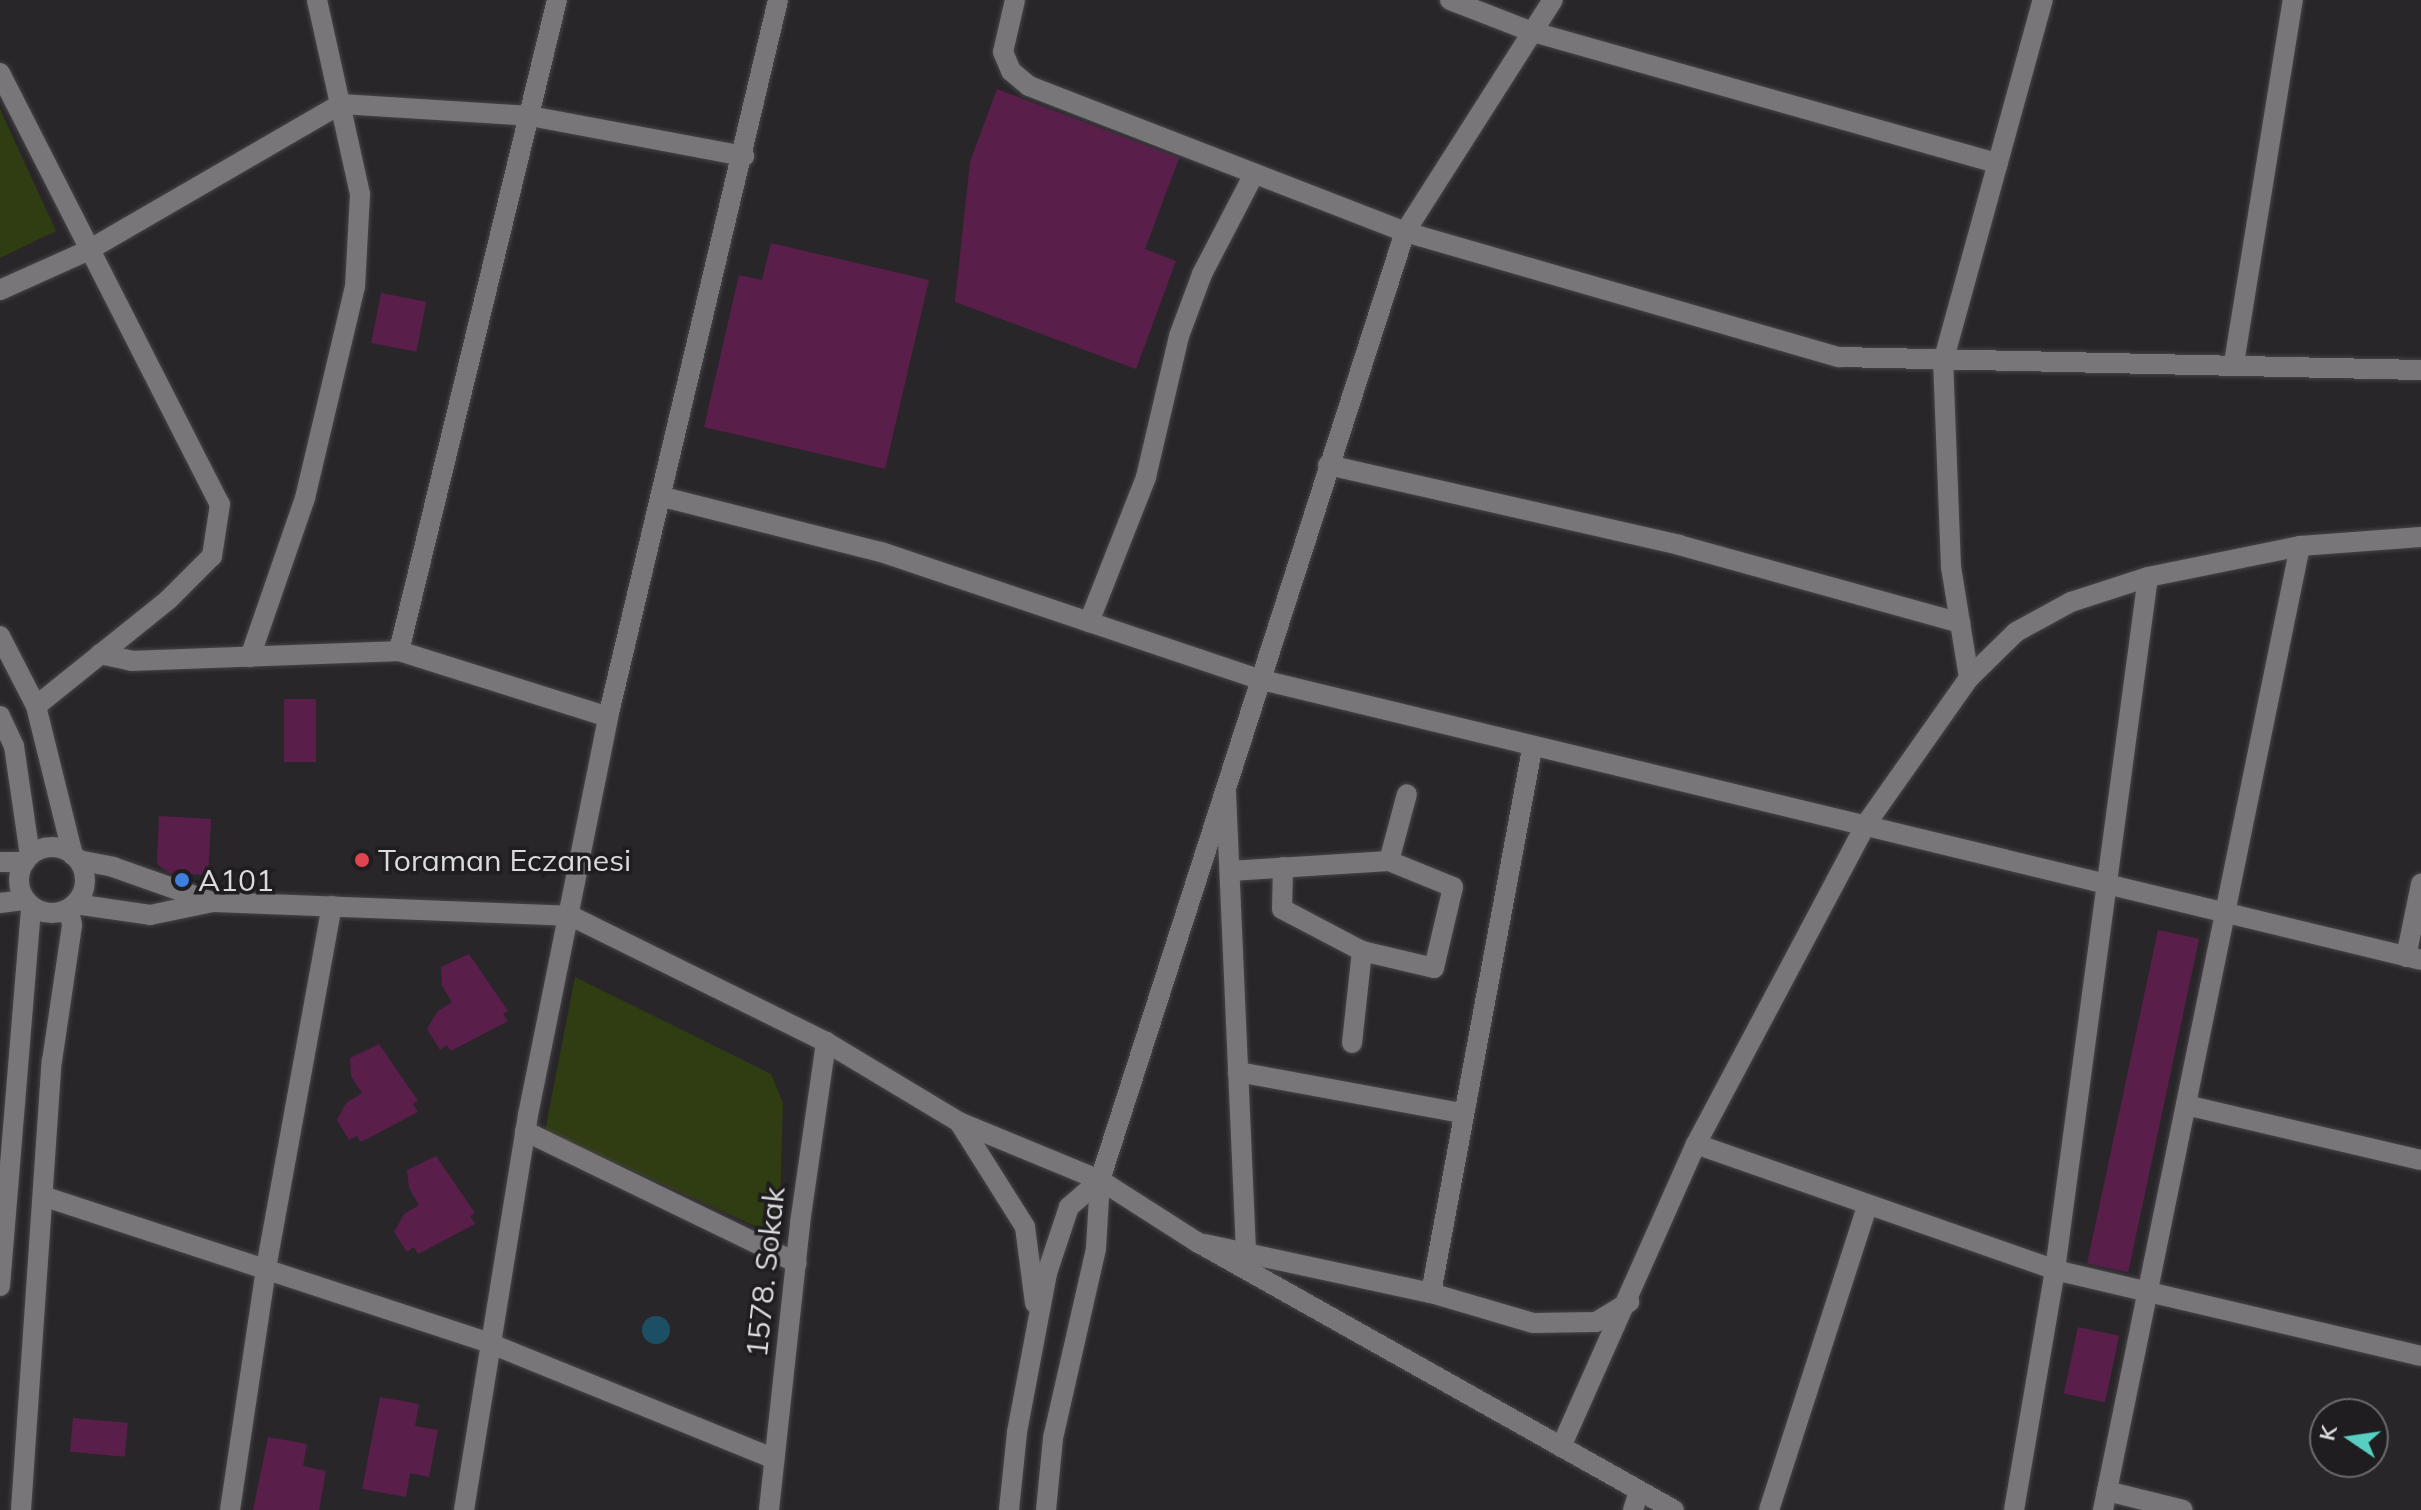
<!DOCTYPE html>
<style>
body{margin:0}
#map{position:relative;width:2421px;height:1510px;overflow:hidden;background:#29262a;font-family:Mulish,sans-serif}
div>[style]{position:absolute}
.green>*{inset:0;background:#303c12}
.water>*{inset:0;background:#1d4f64}
.round{border-radius:50%}
.building>*{inset:0;background:#5a1e4b;transform-origin:0 0}
.roads{filter:drop-shadow(0 0 2px #464447) drop-shadow(0 0 2px #464447)}
.street>*{height:20px;margin:-10px;padding:0 10px;transform-origin:10px;border-radius:10px;background:#79767a}
.secondary>*{height:20px;margin:-10px;padding:0 10px;transform-origin:10px;border-radius:10px;background:#79767a}
.secondary>.ring{margin:-10px;padding:0;box-sizing:content-box;background:none;border:20px solid #79767a;border-radius:50%}
.dots>*{width:22px;height:22px;translate:-50% -50%;box-sizing:border-box;border:4px solid #1f1d20;border-radius:50%}
span{translate:-50% -50%;white-space:nowrap;text-align:center;line-height:1.15;-webkit-text-stroke:7px #1f1d20;paint-order:stroke}
.poi-label{font-size:30px;color:#dbdadc}
.left{translate:0 -50%;text-align:left}
.street-label{font-size:30px;color:#dbdadc}
.north{position:absolute;left:2309px;top:1398px;width:80px;height:80px;box-sizing:border-box;background:#1f1d20;border:2px solid #6a696b;border-radius:50%;rotate:283deg;font-size:22px;font-weight:700;line-height:32px;text-align:center;color:#dbdadc}
.north::after{content:'';display:block;margin:auto;width:28px;height:36px;background:#57cec1;clip-path:polygon(50% 0,100% 100%,50% 72%,0 100%)}
</style>
<div id="map">
<div class="green">
<div style="clip-path:polygon(0 109px,56px 231px,0 258px)"></div>
<div style="clip-path:polygon(575px 977px,771px 1074px,783px 1103px,779px 1237px,545px 1131px)"></div>
</div>
<div class="water">
<div class="round" style="left:642px;top:1316px;width:28px;height:28px"></div>
</div>
<div class="building">
<div style="clip-path:polygon(997px 89px,1179px 158px,1145px 249px,1176px 261px,1136px 369px,955px 302px,970px 162px)"></div>
<div style="clip-path:polygon(771px 243px,929px 280px,885px 469px,704px 427px,739px 275px,762px 280px)"></div>
<div style="left:381px;top:293px;width:46px;height:51px;rotate:11deg"></div>
<div style="left:284px;top:699px;width:32px;height:63px"></div>
<div style="clip-path:polygon(159px 816px,211px 819px,208px 875px,169px 873px,157px 864px)"></div>
<div style="left:2158px;top:930px;width:42px;height:341px;rotate:12deg"></div>
<div style="clip-path:polygon(469px 954px,508px 1011px,503px 1014px,508px 1021px,451px 1051px,447px 1045px,440px 1050px,427px 1029px,437px 1012px,452px 1002px,442px 986px,441px 967px)"></div>
<div style="clip-path:polygon(379px 1044px,418px 1101px,413px 1104px,418px 1112px,361px 1142px,357px 1136px,349px 1140px,337px 1120px,346px 1103px,362px 1093px,351px 1076px,350px 1058px)"></div>
<div style="clip-path:polygon(436px 1156px,475px 1213px,470px 1216px,475px 1224px,418px 1254px,414px 1247px,407px 1252px,394px 1232px,404px 1214px,419px 1205px,409px 1188px,407px 1170px)"></div>
<div style="left:2078px;top:1327px;width:42px;height:68px;rotate:12deg"></div>
<div style="clip-path:polygon(380px 1397px,419px 1404px,415px 1426px,438px 1430px,429px 1477px,410px 1473px,406px 1497px,362px 1489px)"></div>
<div style="left:73px;top:1418px;width:55px;height:34px;rotate:5deg"></div>
<div style="clip-path:polygon(268px 1437px,307px 1444px,303px 1466px,326px 1471px,319px 1510px,253px 1510px)"></div>
</div>
<div class="roads">
<div class="street">
<div style="left:1015px;top:0;width:53px;rotate:103deg"></div>
<div style="left:1003px;top:52px;width:21px;rotate:67deg"></div>
<div style="left:1011px;top:71px;width:23px;rotate:40deg"></div>
<div style="left:1029px;top:86px;width:403px;rotate:21.2deg"></div>
<div style="left:1405px;top:232px;width:452px;rotate:16.1deg"></div>
<div style="left:1839px;top:357px;width:582px;rotate:1.28deg"></div>
<div style="left:1450px;top:0;width:86px;rotate:21.2deg"></div>
<div style="left:1530px;top:31px;width:486px;rotate:15.8deg"></div>
<div style="left:0;top:73px;width:484px;rotate:63deg"></div>
<div style="left:220px;top:504px;width:53px;rotate:98.7deg"></div>
<div style="left:212px;top:556px;width:62px;rotate:135deg"></div>
<div style="left:168px;top:600px;width:169px;rotate:141.2deg"></div>
<div style="left:0;top:290px;width:95px;rotate:-24.1deg"></div>
<div style="left:87px;top:251px;width:293px;rotate:-30.1deg"></div>
<div style="left:341px;top:104px;width:189px;rotate:3.6deg"></div>
<div style="left:530px;top:116px;width:218px;rotate:10.6deg"></div>
<div style="left:2234px;top:363px;width:368px;rotate:-80.8deg"></div>
<div style="left:1328px;top:465px;width:360px;rotate:12.8deg"></div>
<div style="left:1679px;top:545px;width:292px;rotate:15.5deg"></div>
<div style="left:663px;top:497px;width:225px;rotate:14.2deg"></div>
<div style="left:881px;top:552px;width:398px;rotate:18.6deg"></div>
<div style="left:1258px;top:679px;width:1196px;rotate:13.58deg"></div>
<div style="left:1089px;top:622px;width:156px;rotate:-68.5deg"></div>
<div style="left:1146px;top:477px;width:145px;rotate:-76.8deg"></div>
<div style="left:1179px;top:336px;width:66px;rotate:-69.6deg"></div>
<div style="left:1202px;top:274px;width:113px;rotate:-62.5deg"></div>
<div style="left:399px;top:651px;width:670px;rotate:-76.36deg"></div>
<div style="left:100px;top:654px;width:33px;rotate:12deg"></div>
<div style="left:132px;top:661px;width:267px;rotate:-2.1deg"></div>
<div style="left:399px;top:651px;width:219px;rotate:17.5deg"></div>
<div style="left:250px;top:657px;width:168px;rotate:-70.9deg"></div>
<div style="left:305px;top:498px;width:217px;rotate:-76.7deg"></div>
<div style="left:355px;top:287px;width:93px;rotate:-86.9deg"></div>
<div style="left:360px;top:194px;width:199px;rotate:-102.5deg"></div>
<div style="left:1969px;top:678px;width:112px;rotate:-99.2deg"></div>
<div style="left:1951px;top:567px;width:205px;rotate:-92.2deg"></div>
<div style="left:1943px;top:362px;width:376px;rotate:-74.6deg"></div>
<div style="left:1226px;top:793px;width:460px;rotate:87.5deg"></div>
<div style="left:1389px;top:861px;width:69px;rotate:-75deg"></div>
<div style="left:0;top:862px;width:25px"></div>
<div style="left:1230px;top:871px;width:159px;rotate:-3.6deg"></div>
<div style="left:1389px;top:861px;width:69px;rotate:22.1deg"></div>
<div style="left:1453px;top:887px;width:83px;rotate:103.2deg"></div>
<div style="left:1434px;top:968px;width:74px;rotate:-166.7deg"></div>
<div style="left:1362px;top:951px;width:90px;rotate:-152.3deg"></div>
<div style="left:1282px;top:909px;width:42px;rotate:-88.6deg"></div>
<div style="left:0;top:903px;width:26px;rotate:-7deg"></div>
<div style="left:2406px;top:957px;width:75px;rotate:-78.4deg"></div>
<div style="left:1352px;top:1043px;width:93px;rotate:-83.8deg"></div>
<div style="left:1238px;top:1072px;width:228px;rotate:10.4deg"></div>
<div style="left:2186px;top:1105px;width:241px;rotate:13.2deg"></div>
<div style="left:525px;top:1131px;width:302px;rotate:25.9deg"></div>
<div style="left:1696px;top:1144px;width:380px;rotate:19.3deg"></div>
<div style="left:2055px;top:1270px;width:376px;rotate:13.2deg"></div>
<div style="left:46px;top:1197px;width:466px;rotate:18.2deg"></div>
<div style="left:489px;top:1343px;width:308px;rotate:22.1deg"></div>
<div style="left:1204px;top:1244px;width:232px;rotate:12.2deg"></div>
<div style="left:1431px;top:1293px;width:106px;rotate:16.4deg"></div>
<div style="left:1533px;top:1323px;width:63px;rotate:-0.9deg"></div>
<div style="left:1596px;top:1322px;width:39px;rotate:-31deg"></div>
<div style="left:1431px;top:1293px;width:553px;rotate:-79.48deg"></div>
<div style="left:1561px;top:1447px;width:332px;rotate:-66deg"></div>
<div style="left:1696px;top:1144px;width:362px;rotate:-62deg"></div>
<div style="left:1866px;top:824px;width:179px;rotate:-54.8deg"></div>
<div style="left:1969px;top:678px;width:66px;rotate:-44.4deg"></div>
<div style="left:2016px;top:632px;width:63px;rotate:-28.6deg"></div>
<div style="left:2071px;top:602px;width:81px;rotate:-18deg"></div>
<div style="left:2148px;top:577px;width:155px;rotate:-11.5deg"></div>
<div style="left:2300px;top:546px;width:121px;rotate:-4.3deg"></div>
<div style="left:2107px;top:1491px;width:78px;rotate:14deg"></div>
<div style="left:230px;top:1510px;width:245px;rotate:-81.5deg"></div>
<div style="left:266px;top:1268px;width:368px;rotate:-79.7deg"></div>
<div style="left:464px;top:1510px;width:400px;rotate:-80.8deg"></div>
<div style="left:528px;top:1115px;width:406px;rotate:-78.6deg"></div>
<div style="left:608px;top:717px;width:737px;rotate:-76.66deg"></div>
<div style="left:769px;top:1510px;width:289px;rotate:-83.8deg"></div>
<div style="left:800px;top:1223px;width:183px;rotate:-81.8deg"></div>
<div style="left:1633px;top:1510px;width:20px;rotate:-72deg"></div>
<div style="left:1769px;top:1510px;width:318px;rotate:-72.1deg"></div>
<div style="left:2014px;top:1510px;width:243px;rotate:-80.3deg"></div>
<div style="left:2055px;top:1270px;width:699px;rotate:-82.36deg"></div>
<div style="left:2103px;top:1510px;width:984px;rotate:-78.45deg"></div>
</div>
<div class="secondary">
<div style="left:0;top:636px;width:79px;rotate:62.8deg"></div>
<div style="left:36px;top:706px;width:154px;rotate:76.1deg"></div>
<div style="left:0;top:716px;width:33px;rotate:65deg"></div>
<div style="left:14px;top:746px;width:111px;rotate:81.7deg"></div>
<div class="ring" style="left:19px;top:847px;width:46px;height:46px"></div>
<div style="left:78px;top:860px;width:36px;rotate:11deg"></div>
<div style="left:113px;top:867px;width:105px;rotate:19.5deg"></div>
<div style="left:75px;top:904px;width:76px;rotate:8.3deg"></div>
<div style="left:150px;top:915px;width:63px;rotate:-11.8deg"></div>
<div style="left:212px;top:902px;width:359px;rotate:2.2deg"></div>
<div style="left:571px;top:916px;width:284px;rotate:26.3deg"></div>
<div style="left:826px;top:1042px;width:155px;rotate:31deg"></div>
<div style="left:959px;top:1122px;width:152px;rotate:22.4deg"></div>
<div style="left:1100px;top:1180px;width:115px;rotate:32.6deg"></div>
<div style="left:1197px;top:1242px;width:547px;rotate:29.33deg"></div>
<div style="left:959px;top:1122px;width:124px;rotate:57.8deg"></div>
<div style="left:1025px;top:1227px;width:77px;rotate:82.5deg"></div>
<div style="left:0;top:1286px;width:381px;rotate:-85.3deg"></div>
<div style="left:21px;top:1510px;width:450px;rotate:-86.1deg"></div>
<div style="left:52px;top:1061px;width:137px;rotate:-81.6deg"></div>
<div style="left:72px;top:925px;width:16px;rotate:-101deg"></div>
<div style="left:1009px;top:1510px;width:78px;rotate:-84.1deg"></div>
<div style="left:1017px;top:1432px;width:162px;rotate:-79.3deg"></div>
<div style="left:1047px;top:1273px;width:70px;rotate:-71.6deg"></div>
<div style="left:1069px;top:1207px;width:41px;rotate:-41.1deg"></div>
<div style="left:1046px;top:1510px;width:72px;rotate:-84.4deg"></div>
<div style="left:1053px;top:1438px;width:195px;rotate:-77.2deg"></div>
<div style="left:1096px;top:1248px;width:68px;rotate:-86.6deg"></div>
<div style="left:1100px;top:1180px;width:996px;rotate:-72.17deg"></div>
<div style="left:1405px;top:232px;width:275px;rotate:-57.5deg"></div>
</div>
</div>
<div class="dots">
<div style="left:362px;top:860px;background:#e0444e"></div>
<div style="left:182px;top:880px;background:#3f7fe0"></div>
</div>
<div class="poi-label">
<span class="left" style="left:378px;top:860px">Toraman Eczanesi</span>
<span class="left" style="left:198px;top:880px">A101</span>
</div>
<div class="street-label">
<span style="left:765px;top:1272px;rotate:-84deg">1578. Sokak</span>
</div>
<div class="north">K</div>
</div>
